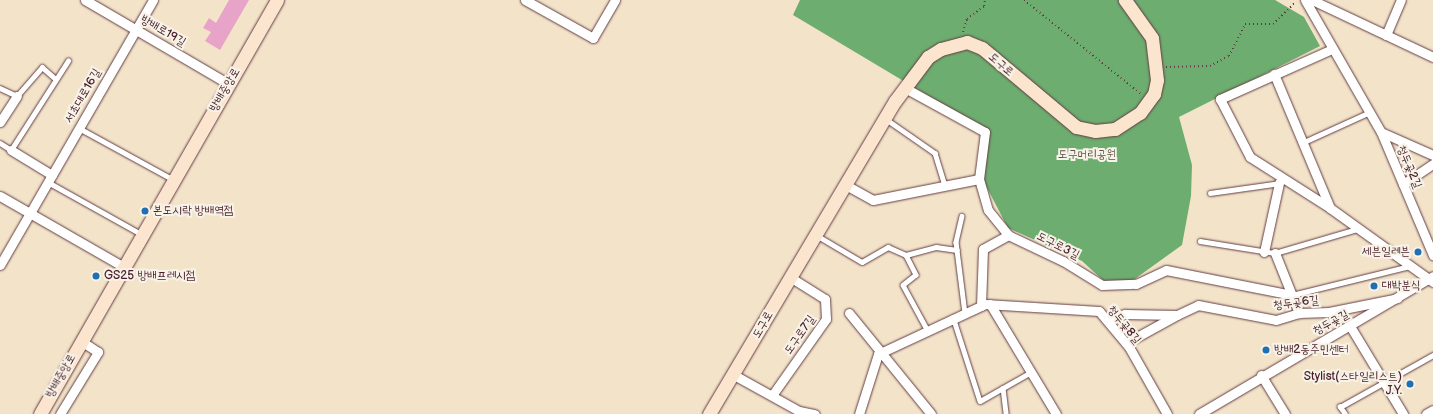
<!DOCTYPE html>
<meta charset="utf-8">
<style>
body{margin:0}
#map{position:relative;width:1433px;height:414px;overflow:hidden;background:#f3e3c9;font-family:"Balsamiq Sans","Poor Story",sans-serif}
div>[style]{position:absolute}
.forest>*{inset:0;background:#6dad6f}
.building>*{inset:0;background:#e8a3c8}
.path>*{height:2px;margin-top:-1px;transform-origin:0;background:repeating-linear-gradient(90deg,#633c43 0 1px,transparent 0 4px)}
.roads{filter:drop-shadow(0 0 1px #633c43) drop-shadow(0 0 1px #633c43)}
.lane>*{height:4.5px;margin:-2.25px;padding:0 2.25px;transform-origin:2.25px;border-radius:2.25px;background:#fff}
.street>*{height:9px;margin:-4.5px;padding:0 4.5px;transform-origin:4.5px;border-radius:4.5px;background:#fff}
.secondary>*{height:13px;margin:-6.5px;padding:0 6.5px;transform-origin:6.5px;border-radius:6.5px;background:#fbe5cf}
.dots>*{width:11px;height:11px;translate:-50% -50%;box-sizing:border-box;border:2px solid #f7f3e8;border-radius:50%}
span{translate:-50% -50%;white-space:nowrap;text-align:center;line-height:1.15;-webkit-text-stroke:4px #f7f3e8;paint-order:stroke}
.street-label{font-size:12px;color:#4a1f2b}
.park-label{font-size:12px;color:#5c5245}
.poi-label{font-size:12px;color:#4a1f2b}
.left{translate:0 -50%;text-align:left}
.right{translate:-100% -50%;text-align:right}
</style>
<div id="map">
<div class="forest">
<div style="clip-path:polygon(800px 0,1275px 0,1304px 17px,1320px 46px,1179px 117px,1192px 165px,1191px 196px,1182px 245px,1132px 281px,1105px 282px,1082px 261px,1008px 228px,984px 182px,989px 132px,793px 15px)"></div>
</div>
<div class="building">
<div style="clip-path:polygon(229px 0,249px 0,220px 50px,205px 41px,211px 32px,203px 28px,209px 18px,216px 23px)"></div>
</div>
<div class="path">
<div style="left:1024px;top:0;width:150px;rotate:38.8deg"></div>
<div style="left:963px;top:32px;width:14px;rotate:-73deg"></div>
<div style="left:967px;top:19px;width:21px;rotate:-37deg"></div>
<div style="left:984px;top:6px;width:6px;rotate:-81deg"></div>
<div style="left:1166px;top:67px;width:44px;rotate:-1.3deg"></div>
<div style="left:1210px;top:66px;width:21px;rotate:-28deg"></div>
<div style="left:1229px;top:56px;width:36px;rotate:-63deg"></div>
<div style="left:1245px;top:24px;width:28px"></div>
<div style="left:1273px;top:24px;width:32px;rotate:-44deg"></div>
</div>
<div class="roads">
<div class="lane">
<div style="left:0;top:88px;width:19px;rotate:25deg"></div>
<div style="left:17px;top:96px;width:38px;rotate:-49deg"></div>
<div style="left:42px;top:67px;width:18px;rotate:41deg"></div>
<div style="left:886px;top:119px;width:60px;rotate:34.8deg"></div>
<div style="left:935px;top:153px;width:34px;rotate:73deg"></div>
<div style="left:79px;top:128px;width:106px;rotate:28.7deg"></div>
<div style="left:1304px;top:142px;width:72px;rotate:-24.4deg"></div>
<div style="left:0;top:143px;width:13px;rotate:32deg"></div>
<div style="left:11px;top:150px;width:106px;rotate:-57.4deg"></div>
<div style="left:48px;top:182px;width:107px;rotate:29.2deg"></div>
<div style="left:1210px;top:193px;width:71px;rotate:-8.1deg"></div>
<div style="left:962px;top:216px;width:27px;rotate:103deg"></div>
<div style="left:956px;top:242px;width:72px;rotate:82.8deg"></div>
<div style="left:816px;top:235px;width:53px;rotate:30.4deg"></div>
<div style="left:862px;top:262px;width:30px;rotate:-30deg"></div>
<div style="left:888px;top:247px;width:20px;rotate:24deg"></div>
<div style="left:906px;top:255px;width:22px;rotate:63deg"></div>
<div style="left:916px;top:275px;width:16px;rotate:142deg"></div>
<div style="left:903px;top:285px;width:52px;rotate:61.5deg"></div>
<div style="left:1200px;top:241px;width:76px;rotate:9.1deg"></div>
<div style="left:1275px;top:253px;width:85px;rotate:-16.3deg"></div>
<div style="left:906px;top:255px;width:31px;rotate:-15deg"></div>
<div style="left:936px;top:247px;width:21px;rotate:8deg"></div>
<div style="left:1292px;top:295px;width:122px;rotate:-13.8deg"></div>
<div style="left:953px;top:317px;width:88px;rotate:72.2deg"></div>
<div style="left:980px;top:401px;width:59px;rotate:-29.6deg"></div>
<div style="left:1003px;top:388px;width:26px;rotate:83deg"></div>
<div style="left:1345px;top:414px;width:9px;rotate:-126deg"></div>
<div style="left:1340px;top:407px;width:107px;rotate:-29.2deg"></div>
</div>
<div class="street">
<div style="left:85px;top:0;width:167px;rotate:30.3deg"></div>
<div style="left:525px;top:0;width:78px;rotate:29.2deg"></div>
<div style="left:593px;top:38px;width:44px;rotate:-59.9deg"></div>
<div style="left:1305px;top:0;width:152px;rotate:60.1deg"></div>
<div style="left:1381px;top:132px;width:134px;rotate:67.1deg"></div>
<div style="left:1312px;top:0;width:134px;rotate:25.2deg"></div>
<div style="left:1386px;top:35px;width:38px;rotate:-67deg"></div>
<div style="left:1332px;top:49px;width:123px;rotate:155.9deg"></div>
<div style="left:1220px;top:99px;width:65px;rotate:62.7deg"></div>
<div style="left:1250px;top:157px;width:95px;rotate:32.5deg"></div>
<div style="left:1330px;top:208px;width:127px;rotate:35.7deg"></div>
<div style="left:1274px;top:74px;width:145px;rotate:67.3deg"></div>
<div style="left:905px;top:88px;width:91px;rotate:28.8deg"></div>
<div style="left:985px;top:132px;width:47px;rotate:97.3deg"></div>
<div style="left:979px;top:179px;width:32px;rotate:74deg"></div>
<div style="left:988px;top:210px;width:32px;rotate:51deg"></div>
<div style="left:1008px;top:235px;width:61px;rotate:25.3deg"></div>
<div style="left:1063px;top:261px;width:46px;rotate:31.6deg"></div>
<div style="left:1102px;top:285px;width:34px;rotate:-2deg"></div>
<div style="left:1136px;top:284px;width:33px;rotate:-25deg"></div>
<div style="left:1166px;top:270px;width:128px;rotate:11.2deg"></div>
<div style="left:0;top:122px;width:31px;rotate:-57deg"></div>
<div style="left:1381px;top:132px;width:57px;rotate:23.9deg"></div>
<div style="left:11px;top:150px;width:48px;rotate:31.4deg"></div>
<div style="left:844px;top:184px;width:33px;rotate:29deg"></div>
<div style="left:873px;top:200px;width:108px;rotate:-11.2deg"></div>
<div style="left:1403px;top:184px;width:36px;rotate:-34deg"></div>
<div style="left:0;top:196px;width:143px;rotate:29.8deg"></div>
<div style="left:1264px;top:252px;width:71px;rotate:-77.7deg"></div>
<div style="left:1275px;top:253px;width:65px;rotate:68.2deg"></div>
<div style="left:0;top:265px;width:306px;rotate:-60deg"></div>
<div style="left:990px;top:304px;width:128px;rotate:59deg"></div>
<div style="left:981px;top:306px;width:57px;rotate:-88deg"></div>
<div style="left:983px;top:249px;width:29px;rotate:-29deg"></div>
<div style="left:849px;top:313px;width:130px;rotate:50.9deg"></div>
<div style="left:1106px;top:319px;width:20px;rotate:-15deg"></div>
<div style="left:1125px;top:314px;width:52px;rotate:1.1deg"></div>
<div style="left:1177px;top:315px;width:23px;rotate:-25deg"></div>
<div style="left:1198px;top:305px;width:79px;rotate:10.9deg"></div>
<div style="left:1276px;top:320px;width:24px;rotate:-17deg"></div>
<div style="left:1299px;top:313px;width:30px;rotate:-2deg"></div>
<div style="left:1329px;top:312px;width:70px;rotate:-11.5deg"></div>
<div style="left:1350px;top:326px;width:103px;rotate:58.9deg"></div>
<div style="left:1126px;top:343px;width:56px;rotate:-28.9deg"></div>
<div style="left:734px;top:375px;width:74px;rotate:29deg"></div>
<div style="left:799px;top:411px;width:16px;rotate:11deg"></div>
<div style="left:1261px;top:375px;width:46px;rotate:58.4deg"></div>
<div style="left:773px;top:394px;width:92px;rotate:-54.8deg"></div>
<div style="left:826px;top:319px;width:20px;rotate:-93deg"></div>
<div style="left:825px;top:299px;width:40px;rotate:-148deg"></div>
<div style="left:60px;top:414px;width:73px;rotate:-58.5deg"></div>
<div style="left:98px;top:352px;width:20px;rotate:-147deg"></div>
<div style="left:859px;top:414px;width:63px;rotate:-72.4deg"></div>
<div style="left:878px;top:354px;width:118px;rotate:-25deg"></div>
<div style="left:985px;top:304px;width:114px;rotate:3.5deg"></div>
<div style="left:1099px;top:311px;width:47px;rotate:50.2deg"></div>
<div style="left:1129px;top:347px;width:77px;rotate:60.4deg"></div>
<div style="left:1199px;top:414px;width:272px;rotate:-30.5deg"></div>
<div style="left:1426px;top:414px;width:8px;rotate:-30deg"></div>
</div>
<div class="secondary">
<div style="left:40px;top:414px;width:477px;rotate:-60.2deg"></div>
<div style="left:709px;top:414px;width:364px;rotate:-59.3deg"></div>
<div style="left:895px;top:101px;width:55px;rotate:-53.1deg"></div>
<div style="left:928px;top:57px;width:15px;rotate:-32deg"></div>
<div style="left:941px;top:49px;width:27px;rotate:-15deg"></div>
<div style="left:967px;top:42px;width:16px;rotate:22deg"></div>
<div style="left:982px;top:48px;width:123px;rotate:40deg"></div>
<div style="left:1076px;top:127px;width:19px;rotate:12deg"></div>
<div style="left:1095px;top:131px;width:20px;rotate:-6deg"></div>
<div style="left:1115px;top:129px;width:30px;rotate:-33deg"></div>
<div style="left:1140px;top:113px;width:24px;rotate:-54deg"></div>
<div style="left:1154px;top:94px;width:14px;rotate:-78deg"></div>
<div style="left:1157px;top:80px;width:42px;rotate:-96.8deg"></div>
<div style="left:1152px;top:38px;width:47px;rotate:-125.4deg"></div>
</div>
</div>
<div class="dots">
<div style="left:145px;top:211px;background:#1f6fb2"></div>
<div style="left:1418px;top:252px;background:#1f6fb2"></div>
<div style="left:96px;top:276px;background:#1f6fb2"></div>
<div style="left:1374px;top:286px;background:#1f6fb2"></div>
<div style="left:1266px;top:350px;background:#1f6fb2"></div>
<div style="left:1410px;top:384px;background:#1f6fb2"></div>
</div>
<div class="street-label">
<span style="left:163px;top:31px;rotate:30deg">방배로19길</span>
<span style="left:1001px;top:65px;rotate:41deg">도구로</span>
<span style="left:225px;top:90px;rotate:-60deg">방배중앙로</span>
<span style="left:83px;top:96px;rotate:-60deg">서초대로16길</span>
<span style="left:1409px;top:167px;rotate:67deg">청두곶2길</span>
<span style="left:1058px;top:246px;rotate:27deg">도구로3길</span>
<span style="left:1296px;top:303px;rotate:-7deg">청두곶6길</span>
<span style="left:1331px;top:323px;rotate:-29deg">청두곶길</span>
<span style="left:763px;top:325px;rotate:-60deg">도구로</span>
<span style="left:1124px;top:325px;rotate:51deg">청두곶8길</span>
<span style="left:800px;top:335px;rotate:-55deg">도구로7길</span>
<span style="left:61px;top:376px;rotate:-60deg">방배중앙로</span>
</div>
<div class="park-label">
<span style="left:1087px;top:155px">도구머리공원</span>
</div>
<div class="poi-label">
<span class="left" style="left:153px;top:211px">본도시락 방배역점</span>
<span class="right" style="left:1410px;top:252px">세븐일레븐</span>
<span class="left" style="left:104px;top:276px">GS25 방배프레시점</span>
<span class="left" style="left:1382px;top:286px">대박분식</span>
<span class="left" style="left:1274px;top:350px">방배2동주민센터</span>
<span class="right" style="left:1402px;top:384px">Stylist(스타일리스트)<br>J.Y.</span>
</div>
</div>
